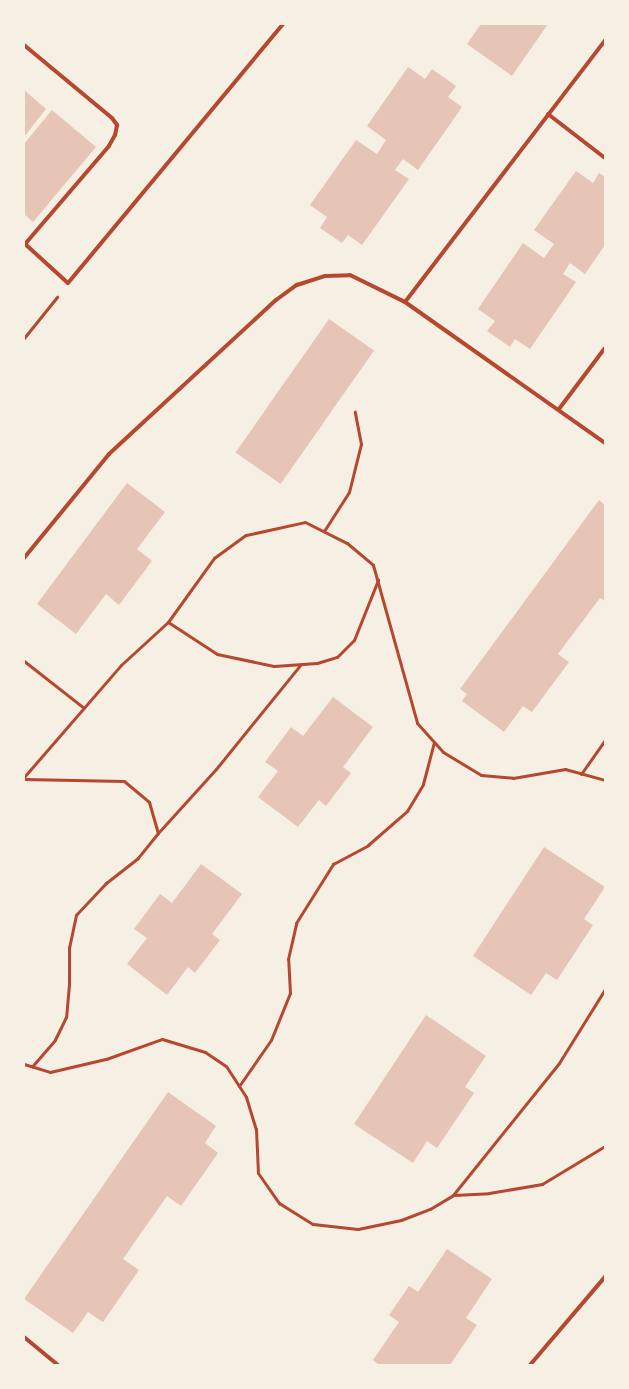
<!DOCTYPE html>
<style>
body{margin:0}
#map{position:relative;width:629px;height:1389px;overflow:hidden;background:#f6efe4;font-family:"Asap Condensed",sans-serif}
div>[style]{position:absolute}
.building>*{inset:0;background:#e6c5b7;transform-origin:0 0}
.path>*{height:3px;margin:-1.5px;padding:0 1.5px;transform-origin:1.5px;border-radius:1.5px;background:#b5482f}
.service>*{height:4px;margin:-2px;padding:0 2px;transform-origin:2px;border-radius:2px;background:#b5482f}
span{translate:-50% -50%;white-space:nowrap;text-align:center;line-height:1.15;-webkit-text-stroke:4px #f6efe4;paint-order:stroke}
.frame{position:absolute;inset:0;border:25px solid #f6efe4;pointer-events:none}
</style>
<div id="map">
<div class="building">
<div style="clip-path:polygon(481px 24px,548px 24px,512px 76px,467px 44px)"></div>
<div style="clip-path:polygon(408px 67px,425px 79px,432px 69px,456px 86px,448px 97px,462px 107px,418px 170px,403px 159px,395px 170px,409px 179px,362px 245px,348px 235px,342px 243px,320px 228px,327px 217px,310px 205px,356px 140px,377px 154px,386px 140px,367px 126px)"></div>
<div style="clip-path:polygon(24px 90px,46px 109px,24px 137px)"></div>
<div style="clip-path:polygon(52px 110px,96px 147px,33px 222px,24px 214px,24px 144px)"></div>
<div style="clip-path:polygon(576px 171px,593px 183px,599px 173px,605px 177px,605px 245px,585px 274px,570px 263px,563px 274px,576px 282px,530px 349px,515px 339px,510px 347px,487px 331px,495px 321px,478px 309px,523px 243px,544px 258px,554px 244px,534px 230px)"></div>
<div style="left:329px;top:319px;width:55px;height:163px;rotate:35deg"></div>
<div style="clip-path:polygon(127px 483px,165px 512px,137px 549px,152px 561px,119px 605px,106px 594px,76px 634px,37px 604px)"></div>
<div style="clip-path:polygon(599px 500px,605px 505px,605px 601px,600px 598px,558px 654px,569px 662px,532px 712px,523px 706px,504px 732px,462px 701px,467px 694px,460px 689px)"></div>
<div style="clip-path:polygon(333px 697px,373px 727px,343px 767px,351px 773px,326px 806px,319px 800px,298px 827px,258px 797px,278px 771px,265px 762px,291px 727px,303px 736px)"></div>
<div style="clip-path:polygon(544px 847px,605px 887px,584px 919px,593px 925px,557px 980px,546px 973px,531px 995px,473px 956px)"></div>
<div style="clip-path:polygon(201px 864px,242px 894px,212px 934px,220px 940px,195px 973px,188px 967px,167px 995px,127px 964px,147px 938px,134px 929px,160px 894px,172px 903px)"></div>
<div style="clip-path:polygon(426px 1015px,486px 1056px,465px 1087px,474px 1093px,437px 1148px,427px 1141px,413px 1163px,354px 1124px)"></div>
<div style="clip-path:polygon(168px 1092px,216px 1126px,205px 1143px,218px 1153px,181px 1206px,167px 1196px,123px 1259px,139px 1270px,103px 1322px,88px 1312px,73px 1333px,24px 1299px)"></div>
<div style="clip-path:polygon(447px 1249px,492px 1279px,466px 1318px,477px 1325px,450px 1365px,377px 1365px,378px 1364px,373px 1360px,399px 1322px,389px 1315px,409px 1286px,418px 1292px)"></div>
</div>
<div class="path">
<div style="left:24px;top:338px;width:53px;rotate:-51.2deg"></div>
<div style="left:324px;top:531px;width:46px;rotate:-57.3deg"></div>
<div style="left:349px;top:492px;width:49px;rotate:-76deg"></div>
<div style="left:361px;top:444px;width:33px;rotate:-101deg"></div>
<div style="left:168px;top:622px;width:59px;rotate:33.1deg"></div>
<div style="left:217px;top:654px;width:58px;rotate:11.9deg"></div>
<div style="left:274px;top:666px;width:43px;rotate:-4deg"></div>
<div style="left:317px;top:663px;width:21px;rotate:-17deg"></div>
<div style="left:337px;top:657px;width:24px;rotate:-45deg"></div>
<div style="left:354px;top:640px;width:65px;rotate:-68.2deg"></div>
<div style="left:24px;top:661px;width:76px;rotate:38.1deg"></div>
<div style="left:581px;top:774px;width:42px;rotate:-54.8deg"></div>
<div style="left:24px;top:777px;width:148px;rotate:-49.1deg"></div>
<div style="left:121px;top:665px;width:64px;rotate:-42.5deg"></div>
<div style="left:168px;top:622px;width:79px;rotate:-54.3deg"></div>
<div style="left:214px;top:558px;width:39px;rotate:-36deg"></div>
<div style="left:246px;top:535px;width:60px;rotate:-12.4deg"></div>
<div style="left:305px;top:522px;width:47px;rotate:26.6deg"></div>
<div style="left:347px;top:543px;width:34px;rotate:40deg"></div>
<div style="left:373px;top:565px;width:164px;rotate:74.4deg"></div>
<div style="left:417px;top:723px;width:39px;rotate:48deg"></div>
<div style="left:443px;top:752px;width:44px;rotate:31.2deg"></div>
<div style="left:481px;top:775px;width:32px;rotate:5deg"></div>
<div style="left:513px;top:778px;width:53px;rotate:-9.8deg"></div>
<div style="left:565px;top:769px;width:41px;rotate:15.4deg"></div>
<div style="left:24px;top:779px;width:100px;rotate:1.1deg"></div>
<div style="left:124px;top:781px;width:33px;rotate:40deg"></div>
<div style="left:149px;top:802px;width:32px;rotate:74deg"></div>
<div style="left:158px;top:833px;width:32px;rotate:129deg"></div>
<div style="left:138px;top:858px;width:41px;rotate:142deg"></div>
<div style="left:106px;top:883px;width:44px;rotate:133.2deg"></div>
<div style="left:76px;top:915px;width:33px;rotate:102deg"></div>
<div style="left:69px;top:947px;width:37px;rotate:90deg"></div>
<div style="left:69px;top:984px;width:33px;rotate:95deg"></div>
<div style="left:66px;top:1017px;width:25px;rotate:116deg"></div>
<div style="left:55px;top:1040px;width:35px;rotate:131deg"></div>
<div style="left:158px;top:833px;width:86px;rotate:-47.8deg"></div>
<div style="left:216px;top:769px;width:135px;rotate:-51deg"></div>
<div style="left:24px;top:1064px;width:27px;rotate:17deg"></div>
<div style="left:50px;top:1072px;width:57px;rotate:-13.1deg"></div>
<div style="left:106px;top:1059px;width:59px;rotate:-19.7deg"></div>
<div style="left:162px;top:1039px;width:45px;rotate:16.8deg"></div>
<div style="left:205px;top:1052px;width:25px;rotate:34deg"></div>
<div style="left:226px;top:1066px;width:37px;rotate:57deg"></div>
<div style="left:246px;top:1097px;width:34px;rotate:73deg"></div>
<div style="left:256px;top:1129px;width:44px;rotate:87.4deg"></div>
<div style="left:258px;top:1173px;width:37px;rotate:55deg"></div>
<div style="left:279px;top:1203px;width:40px;rotate:32deg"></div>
<div style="left:313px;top:1224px;width:45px;rotate:6.3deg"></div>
<div style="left:358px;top:1229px;width:44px;rotate:-11.8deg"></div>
<div style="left:401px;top:1220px;width:31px;rotate:-21deg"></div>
<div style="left:430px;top:1209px;width:27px;rotate:-31deg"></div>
<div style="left:453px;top:1195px;width:169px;rotate:-51.2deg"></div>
<div style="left:559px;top:1063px;width:87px;rotate:-58.1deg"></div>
<div style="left:239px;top:1086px;width:56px;rotate:-55.2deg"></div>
<div style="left:271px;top:1040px;width:51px;rotate:-68deg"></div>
<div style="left:290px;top:993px;width:34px;rotate:-93deg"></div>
<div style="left:288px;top:959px;width:37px;rotate:-77deg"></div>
<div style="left:296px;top:923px;width:70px;rotate:-57.9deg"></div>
<div style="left:333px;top:864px;width:40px;rotate:-28deg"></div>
<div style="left:368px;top:845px;width:52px;rotate:-41.1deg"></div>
<div style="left:407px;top:811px;width:31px;rotate:-59deg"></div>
<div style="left:423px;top:784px;width:43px;rotate:-75.3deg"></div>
<div style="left:454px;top:1195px;width:35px;rotate:-3deg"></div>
<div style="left:489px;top:1193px;width:54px;rotate:-9.6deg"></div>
<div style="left:542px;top:1184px;width:74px;rotate:-31.1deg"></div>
</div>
<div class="service">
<div style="left:24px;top:45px;width:114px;rotate:39.7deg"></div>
<div style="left:112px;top:118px;width:9px;rotate:54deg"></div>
<div style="left:117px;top:125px;width:10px;rotate:101deg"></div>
<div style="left:115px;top:135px;width:13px;rotate:119deg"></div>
<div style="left:109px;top:146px;width:129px;rotate:130.6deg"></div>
<div style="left:548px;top:114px;width:72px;rotate:37.7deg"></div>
<div style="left:24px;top:243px;width:59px;rotate:42.3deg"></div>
<div style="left:68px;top:283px;width:337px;rotate:-50.3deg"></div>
<div style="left:405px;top:302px;width:330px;rotate:-52.6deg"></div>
<div style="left:559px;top:409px;width:76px;rotate:-53deg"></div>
<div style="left:24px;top:558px;width:134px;rotate:-50.7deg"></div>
<div style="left:109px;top:454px;width:227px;rotate:-42.7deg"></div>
<div style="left:276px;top:300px;width:26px;rotate:-36deg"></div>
<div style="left:297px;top:285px;width:29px;rotate:-18deg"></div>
<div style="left:325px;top:276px;width:25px;rotate:-2deg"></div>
<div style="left:350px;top:275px;width:61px;rotate:26.1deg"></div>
<div style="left:405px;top:302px;width:245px;rotate:35.2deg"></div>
<div style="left:24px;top:1337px;width:44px;rotate:39.5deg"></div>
<div style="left:530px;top:1365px;width:116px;rotate:-49.6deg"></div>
</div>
<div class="frame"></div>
</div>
